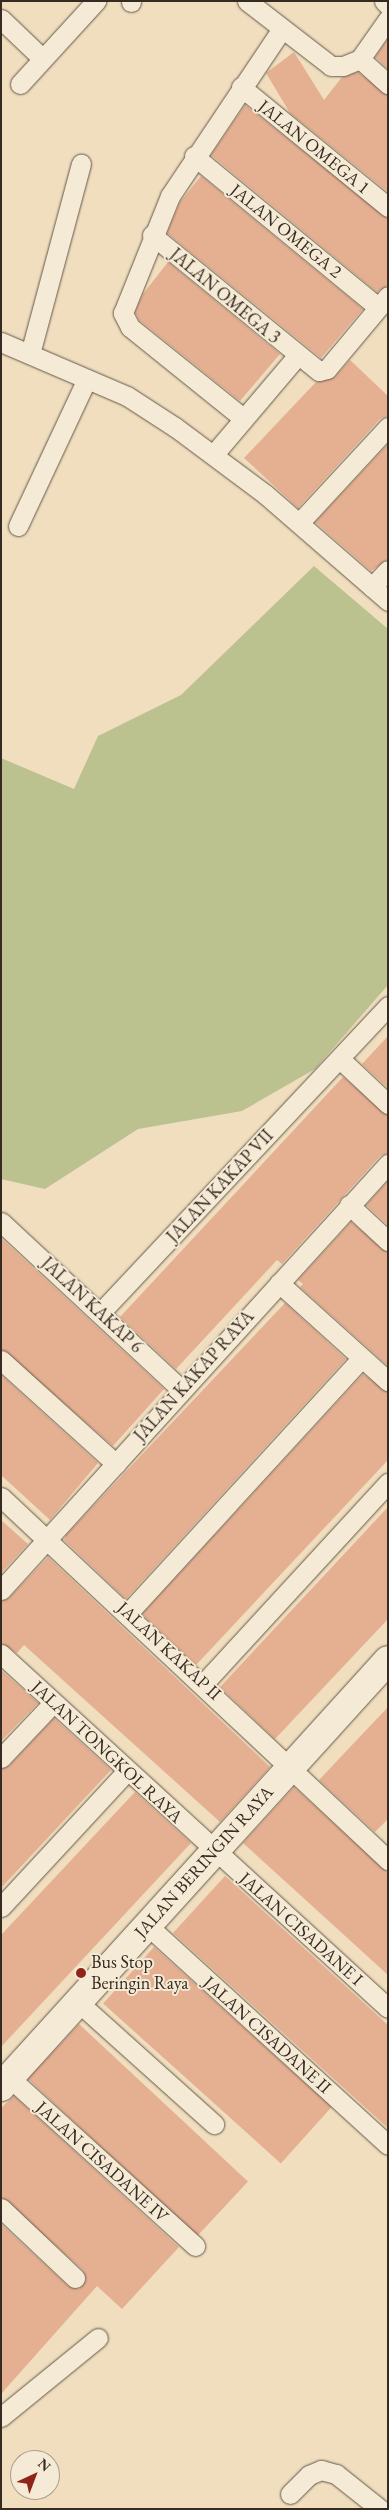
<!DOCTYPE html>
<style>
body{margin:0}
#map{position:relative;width:389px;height:2510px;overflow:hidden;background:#f0debf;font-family:"EB Garamond",serif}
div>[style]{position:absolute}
.green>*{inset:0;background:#bcc190}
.building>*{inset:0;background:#e5af92;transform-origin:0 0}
.roads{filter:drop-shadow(0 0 1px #645848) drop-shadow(0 0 1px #645848)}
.street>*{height:19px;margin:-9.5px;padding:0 9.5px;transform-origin:9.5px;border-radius:9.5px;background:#f5ead5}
.secondary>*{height:28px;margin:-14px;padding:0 14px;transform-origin:14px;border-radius:14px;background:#f5ead5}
.dots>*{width:14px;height:14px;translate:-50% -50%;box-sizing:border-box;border:2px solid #f5ead5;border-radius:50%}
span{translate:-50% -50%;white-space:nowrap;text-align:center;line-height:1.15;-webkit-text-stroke:4px #f5ead5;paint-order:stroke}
.street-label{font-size:18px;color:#362b20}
.poi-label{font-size:18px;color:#362b20}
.left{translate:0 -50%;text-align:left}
.frame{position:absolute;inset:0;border:2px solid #362b20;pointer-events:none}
.north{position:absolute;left:10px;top:2450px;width:50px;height:50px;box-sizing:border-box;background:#f5ead5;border:1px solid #a99e8d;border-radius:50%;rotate:43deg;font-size:14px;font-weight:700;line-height:20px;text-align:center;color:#362b20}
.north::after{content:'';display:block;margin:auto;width:18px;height:22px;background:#8f2418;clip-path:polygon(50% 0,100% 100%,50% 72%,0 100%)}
</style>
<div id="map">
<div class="green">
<div style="clip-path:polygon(314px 566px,388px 629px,388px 985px,315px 1069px,242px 1111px,138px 1129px,45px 1189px,1px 1179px,1px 758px,74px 789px,98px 736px,181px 695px)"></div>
</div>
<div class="building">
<div style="clip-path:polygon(388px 39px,388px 69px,375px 57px)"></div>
<div style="clip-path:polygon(294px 52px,324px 100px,342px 77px,358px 72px,388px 95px,388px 192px,290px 113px,266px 73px)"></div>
<div style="clip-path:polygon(245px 105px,388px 218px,388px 285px,377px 292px,211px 155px)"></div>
<div style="clip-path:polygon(201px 176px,363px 309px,321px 358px,167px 233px,180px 202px)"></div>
<div style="clip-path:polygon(168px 262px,280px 354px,240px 401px,139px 320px,135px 312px,143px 294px)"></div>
<div style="clip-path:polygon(350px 360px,388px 396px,388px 416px,380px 419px,298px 508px,244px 458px,316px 382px,335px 377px)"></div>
<div style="clip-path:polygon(388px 444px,388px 559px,371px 571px,315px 522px)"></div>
<div style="clip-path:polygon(388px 1036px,388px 1088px,362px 1064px)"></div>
<div style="clip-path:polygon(343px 1077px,388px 1115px,388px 1153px,380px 1156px,282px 1264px,277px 1260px,176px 1369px,120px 1317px)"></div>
<div style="clip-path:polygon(388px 1181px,388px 1225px,366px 1205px)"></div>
<div style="clip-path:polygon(351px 1222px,388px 1252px,388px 1366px,300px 1287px,303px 1284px,298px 1280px)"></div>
<div style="clip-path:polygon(1px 1238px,164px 1389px,113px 1446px,1px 1349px)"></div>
<div style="clip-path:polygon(285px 1303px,346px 1359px,126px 1599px,64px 1540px,66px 1535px)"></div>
<div style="clip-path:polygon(363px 1374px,388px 1392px,388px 1460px,196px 1665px,142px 1614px)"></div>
<div style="clip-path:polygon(1px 1375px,98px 1463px,50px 1520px,1px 1475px)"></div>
<div style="clip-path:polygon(388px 1507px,388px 1619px,275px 1739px,220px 1687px)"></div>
<div style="clip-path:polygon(1px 1520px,28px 1544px,1px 1573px)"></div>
<div style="clip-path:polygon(48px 1557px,270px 1767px,220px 1822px,24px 1645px,17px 1653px,1px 1643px,1px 1601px,9px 1598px)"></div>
<div style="clip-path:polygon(1px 1670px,38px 1703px,1px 1741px)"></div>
<div style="clip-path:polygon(388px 1707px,388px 1819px,375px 1832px,319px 1780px)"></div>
<div style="clip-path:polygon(54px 1718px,111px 1770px,1px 1888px,1px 1769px,9px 1766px)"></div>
<div style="clip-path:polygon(294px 1787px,388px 1873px,388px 1975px,243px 1843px)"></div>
<div style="clip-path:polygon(135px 1792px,191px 1843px,1px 2047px,1px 1935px)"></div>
<div style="clip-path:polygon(225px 1876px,388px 2025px,388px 2128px,173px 1933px)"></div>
<div style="left:154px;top:1947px;width:239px;height:76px;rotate:42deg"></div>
<div style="left:79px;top:2024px;width:231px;height:75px;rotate:43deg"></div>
<div style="clip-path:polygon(14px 2096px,179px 2247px,122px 2309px,97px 2286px,1px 2394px,1px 2224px,68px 2286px,79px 2289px,86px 2280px,83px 2270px,1px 2197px,1px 2108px)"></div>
</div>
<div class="roads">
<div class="street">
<div style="left:131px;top:1px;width:1px;rotate:90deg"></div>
<div style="left:247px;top:1px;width:106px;rotate:37.7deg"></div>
<div style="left:331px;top:66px;width:12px"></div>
<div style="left:343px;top:66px;width:18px;rotate:-22deg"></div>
<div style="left:360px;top:59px;width:38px;rotate:42deg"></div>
<div style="left:384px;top:1px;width:6px;rotate:45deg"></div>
<div style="left:1px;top:19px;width:57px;rotate:43.6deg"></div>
<div style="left:360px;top:59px;width:49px;rotate:-55deg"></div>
<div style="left:20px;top:84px;width:113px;rotate:-47.5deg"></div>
<div style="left:241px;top:87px;width:190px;rotate:39.2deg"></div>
<div style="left:194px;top:156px;width:238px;rotate:39.4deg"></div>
<div style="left:152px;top:235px;width:215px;rotate:39.2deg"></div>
<div style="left:319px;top:371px;width:8px;rotate:-14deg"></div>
<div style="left:327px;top:369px;width:95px;rotate:-50.1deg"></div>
<div style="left:1px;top:342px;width:137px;rotate:23.2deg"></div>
<div style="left:127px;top:396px;width:57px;rotate:32.9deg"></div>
<div style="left:175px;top:427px;width:112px;rotate:36.7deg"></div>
<div style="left:265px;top:494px;width:163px;rotate:41deg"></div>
<div style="left:30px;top:354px;width:197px;rotate:-75deg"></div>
<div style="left:243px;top:418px;width:145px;rotate:-141.2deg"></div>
<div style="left:130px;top:327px;width:16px;rotate:-117deg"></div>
<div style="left:123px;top:313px;width:126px;rotate:-68.1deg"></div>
<div style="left:170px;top:196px;width:200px;rotate:-56.2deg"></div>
<div style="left:214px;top:454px;width:128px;rotate:-49.7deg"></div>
<div style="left:299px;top:523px;width:131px;rotate:-47.2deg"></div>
<div style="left:18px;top:526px;width:162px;rotate:-64.9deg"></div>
<div style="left:372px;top:587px;width:23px;rotate:-47deg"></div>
<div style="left:340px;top:1059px;width:66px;rotate:43.2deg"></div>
<div style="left:349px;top:1205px;width:53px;rotate:42.7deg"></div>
<div style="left:1px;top:1222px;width:246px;rotate:42.9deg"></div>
<div style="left:279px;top:1283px;width:147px;rotate:42deg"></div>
<div style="left:100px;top:1313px;width:421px;rotate:-46.8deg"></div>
<div style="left:1px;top:1360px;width:155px;rotate:42.1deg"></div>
<div style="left:1px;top:1497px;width:531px;rotate:43.17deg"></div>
<div style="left:1px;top:1590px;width:576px;rotate:-47.75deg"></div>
<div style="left:128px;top:1613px;width:346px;rotate:-47.5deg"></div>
<div style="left:1px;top:1654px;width:524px;rotate:42.45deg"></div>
<div style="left:204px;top:1683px;width:272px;rotate:-47.4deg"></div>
<div style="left:1px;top:1758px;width:76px;rotate:-46.6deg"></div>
<div style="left:1px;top:1907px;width:185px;rotate:-47.2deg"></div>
<div style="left:147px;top:1925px;width:326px;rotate:42.4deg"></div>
<div style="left:78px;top:2002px;width:183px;rotate:41.9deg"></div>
<div style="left:10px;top:2078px;width:250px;rotate:42.2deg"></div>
<div style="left:1px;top:2208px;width:102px;rotate:43.4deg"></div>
<div style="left:1px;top:2417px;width:125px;rotate:-39.2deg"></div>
<div style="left:290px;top:2494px;width:27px;rotate:-45deg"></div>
<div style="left:309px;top:2475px;width:13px;rotate:-23deg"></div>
<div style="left:321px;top:2470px;width:16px;rotate:15deg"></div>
<div style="left:336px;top:2474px;width:56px;rotate:38.5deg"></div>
</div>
<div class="secondary">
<div style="left:1px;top:2087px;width:576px;rotate:-47.81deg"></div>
</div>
</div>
<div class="dots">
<div style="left:81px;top:1973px;background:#8f2418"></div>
</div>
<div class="street-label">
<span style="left:314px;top:147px;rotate:39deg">JALAN OMEGA 1</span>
<span style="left:286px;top:231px;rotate:39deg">JALAN OMEGA 2</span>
<span style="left:225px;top:296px;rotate:40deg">JALAN OMEGA 3</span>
<span style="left:220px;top:1186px;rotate:-47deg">JALAN KAKAP VII</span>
<span style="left:92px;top:1305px;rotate:43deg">JALAN KAKAP 6</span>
<span style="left:194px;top:1376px;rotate:-48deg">JALAN KAKAP RAYA</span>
<span style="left:169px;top:1651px;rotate:43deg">JALAN KAKAP II</span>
<span style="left:107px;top:1752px;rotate:43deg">JALAN TONGKOL RAYA</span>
<span style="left:204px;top:1862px;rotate:-48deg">JALAN BERINGIN RAYA</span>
<span style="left:301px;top:1929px;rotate:42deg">JALAN CISADANE I</span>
<span style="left:267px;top:2035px;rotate:42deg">JALAN CISADANE II</span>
<span style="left:102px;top:2162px;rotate:42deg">JALAN CISADANE IV</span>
</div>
<div class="poi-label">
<span class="left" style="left:91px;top:1973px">Bus Stop<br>Beringin Raya</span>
</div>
<div class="frame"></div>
<div class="north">N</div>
</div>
